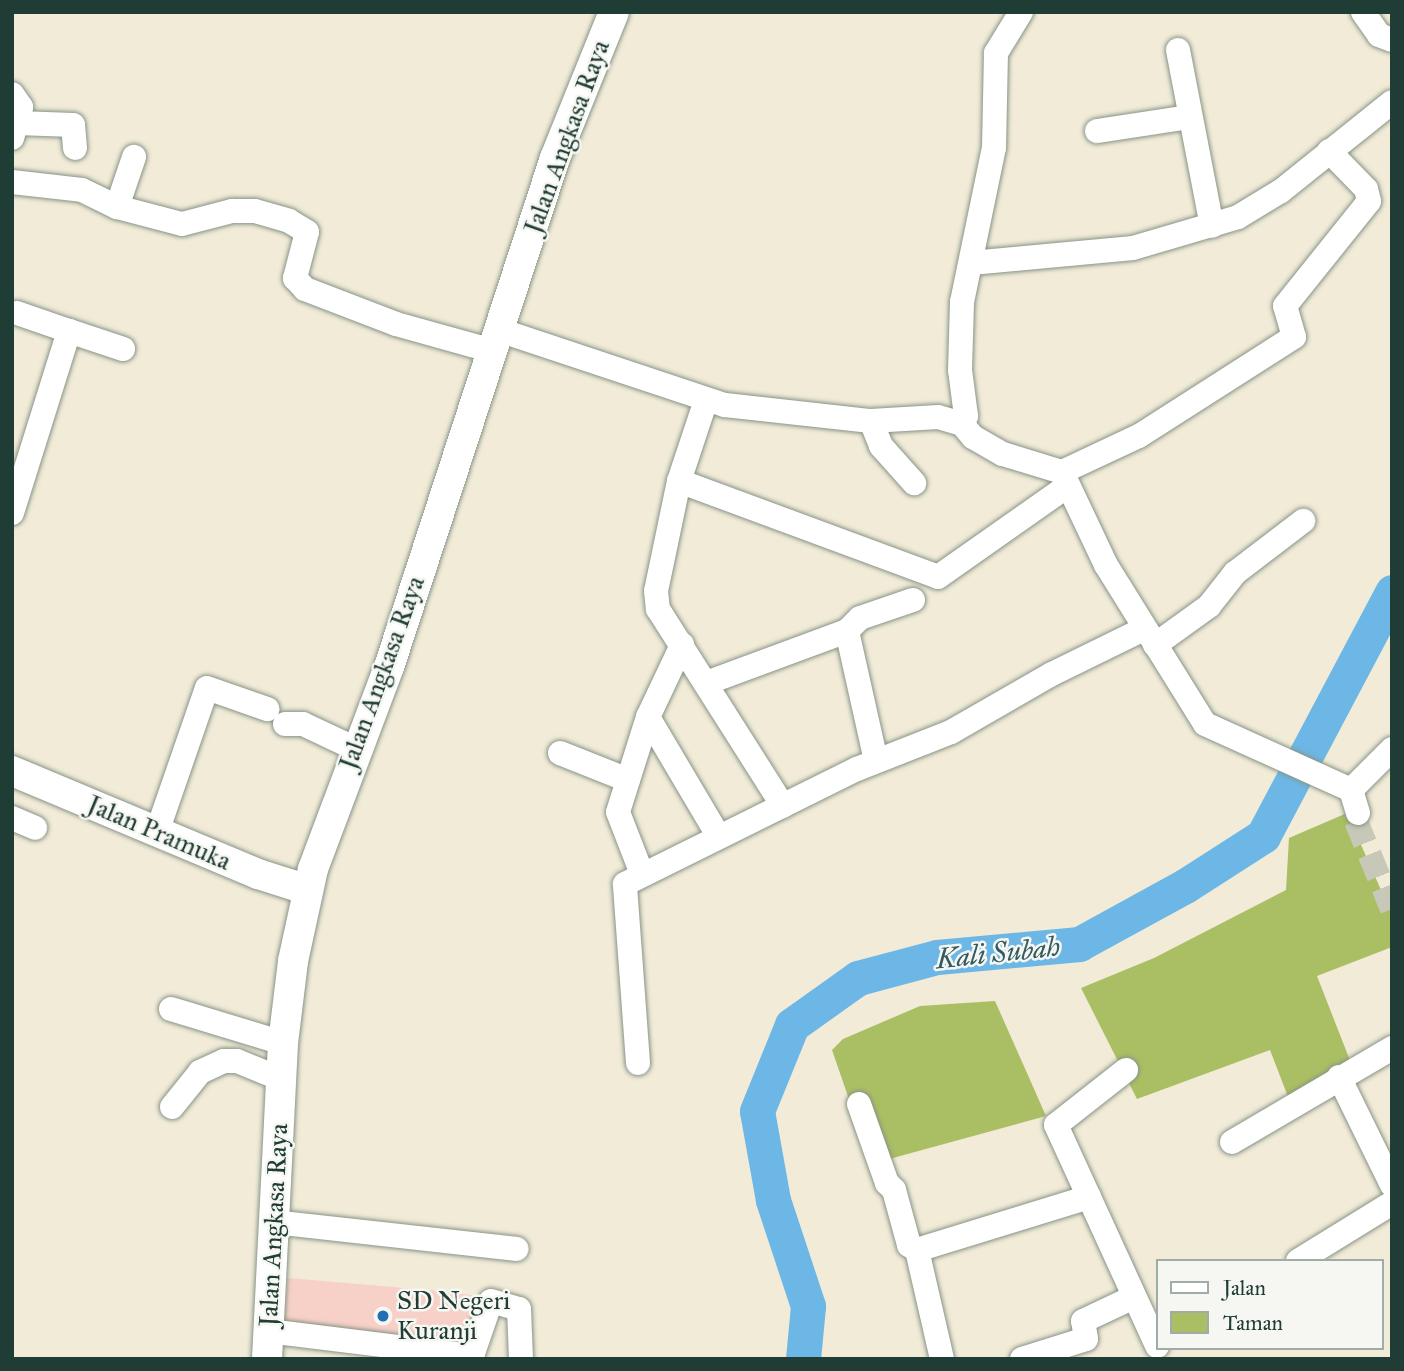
<!DOCTYPE html>
<style>
body{margin:0}
#map{position:relative;width:1404px;height:1371px;overflow:hidden;background:#f1ebd8;font-family:"IM FELL Great Primer",serif}
div>[style]{position:absolute}
.built>*{inset:0;background:#f7d1c8}
.green>*{inset:0;background:#aabf63}
.river>*{height:35px;margin:-17.5px;padding:0 17.5px;transform-origin:17.5px;border-radius:17.5px;background:#6cb7e5}
.minor-tunnel>*{height:24px;margin-top:-12px;transform-origin:0;background:repeating-linear-gradient(90deg,#c7c8b7 0 24px,transparent 0 36px)}
.roads{filter:drop-shadow(0 0 2px #889486) drop-shadow(0 0 2px #889486)}
.minor>*{height:24px;margin:-12px;padding:0 12px;transform-origin:12px;border-radius:12px;background:#fff}
.tertiary>*{height:30px;margin:-15px;padding:0 15px;transform-origin:15px;border-radius:15px;background:#fff}
.dots>*{width:19px;height:19px;translate:-50% -50%;box-sizing:border-box;border:4px solid #f6f6f2;border-radius:50%}
span{translate:-50% -50%;white-space:nowrap;text-align:center;line-height:1.15;-webkit-text-stroke:5px #f6f6f2;paint-order:stroke}
.street-label{font-size:26px;color:#1f3d34}
.poi-label{font-size:26px;color:#1f3d34}
.left{translate:0 -50%;text-align:left}
.water-label{font-size:28px;color:#325c60;font-style:italic}
.frame{position:absolute;inset:0;border:14px solid #1f3d34;pointer-events:none}
.legend{position:absolute;left:1156px;top:1259px;width:228px;height:91px;box-sizing:border-box;background:#f6f6f2;border:2px solid #a0aca6;margin:0;padding:9px 12px;list-style:none;font-size:21px;color:#1f3d34}
.legend li{display:flex;align-items:center;gap:14px;height:35px}
.legend b{width:35px;border:2px solid #a0aca6}
</style>
<div id="map">
<div class="built">
<div style="clip-path:polygon(288px 1278px,440px 1291px,485px 1297px,467px 1332px,464px 1351px,282px 1331px)"></div>
</div>
<div class="green">
<div style="clip-path:polygon(1347px 813px,1392px 915px,1392px 947px,1317px 976px,1351px 1063px,1290px 1102px,1270px 1050px,1137px 1099px,1081px 988px,1154px 958px,1286px 890px,1289px 838px)"></div>
<div style="clip-path:polygon(995px 1001px,1046px 1116px,882px 1161px,851px 1105px,832px 1050px,843px 1039px,920px 1006px)"></div>
</div>
<div class="river">
<div style="left:803px;top:1359px;width:53px;rotate:-84.6deg"></div>
<div style="left:808px;top:1306px;width:112px;rotate:-108.3deg"></div>
<div style="left:773px;top:1200px;width:90px;rotate:-100.2deg"></div>
<div style="left:757px;top:1111px;width:93px;rotate:-67.9deg"></div>
<div style="left:792px;top:1025px;width:81px;rotate:-35.5deg"></div>
<div style="left:858px;top:978px;width:82px;rotate:-14.9deg"></div>
<div style="left:937px;top:957px;width:143px;rotate:-5.2deg"></div>
<div style="left:1079px;top:944px;width:121px;rotate:-28.7deg"></div>
<div style="left:1185px;top:886px;width:93px;rotate:-32.7deg"></div>
<div style="left:1263px;top:836px;width:276px;rotate:-62.1deg"></div>
</div>
<div class="minor-tunnel">
<div style="left:1358px;top:813px;width:8px;rotate:104deg"></div>
<div style="left:1356px;top:821px;width:95px;rotate:67.8deg"></div>
</div>
<div class="roads">
<div class="minor">
<div style="left:1363px;top:12px;width:28px;rotate:55deg"></div>
<div style="left:1379px;top:35px;width:14px;rotate:21deg"></div>
<div style="left:1178px;top:50px;width:179px;rotate:79.1deg"></div>
<div style="left:12px;top:94px;width:16px;rotate:55deg"></div>
<div style="left:21px;top:107px;width:32px;rotate:106deg"></div>
<div style="left:17px;top:123px;width:56px;rotate:2deg"></div>
<div style="left:73px;top:125px;width:23px;rotate:85deg"></div>
<div style="left:1097px;top:131px;width:92px;rotate:-8.7deg"></div>
<div style="left:12px;top:182px;width:70px;rotate:6.5deg"></div>
<div style="left:82px;top:190px;width:39px;rotate:26deg"></div>
<div style="left:117px;top:207px;width:67px;rotate:14.7deg"></div>
<div style="left:182px;top:224px;width:52px;rotate:-14.6deg"></div>
<div style="left:232px;top:211px;width:23px"></div>
<div style="left:255px;top:211px;width:35px;rotate:16deg"></div>
<div style="left:289px;top:221px;width:21px;rotate:31deg"></div>
<div style="left:307px;top:232px;width:48px;rotate:104.6deg"></div>
<div style="left:295px;top:278px;width:15px;rotate:48deg"></div>
<div style="left:305px;top:289px;width:97px;rotate:21deg"></div>
<div style="left:396px;top:324px;width:101px;rotate:15.6deg"></div>
<div style="left:117px;top:207px;width:53px;rotate:-71.2deg"></div>
<div style="left:971px;top:263px;width:163px;rotate:-5.3deg"></div>
<div style="left:1133px;top:248px;width:109px;rotate:-16.4deg"></div>
<div style="left:1238px;top:217px;width:50px;rotate:-31.2deg"></div>
<div style="left:1281px;top:191px;width:142px;rotate:-38.7deg"></div>
<div style="left:17px;top:313px;width:55px;rotate:19.1deg"></div>
<div style="left:499px;top:330px;width:238px;rotate:18.4deg"></div>
<div style="left:725px;top:405px;width:147px;rotate:6.3deg"></div>
<div style="left:871px;top:421px;width:67px;rotate:-3.4deg"></div>
<div style="left:938px;top:417px;width:25px;rotate:16deg"></div>
<div style="left:962px;top:424px;width:17px;rotate:50deg"></div>
<div style="left:973px;top:437px;width:34px;rotate:30deg"></div>
<div style="left:1003px;top:454px;width:62px;rotate:17deg"></div>
<div style="left:1062px;top:472px;width:85px;rotate:-25.1deg"></div>
<div style="left:1139px;top:436px;width:184px;rotate:-32.6deg"></div>
<div style="left:1294px;top:337px;width:32px;rotate:-106deg"></div>
<div style="left:1285px;top:306px;width:134px;rotate:-51.3deg"></div>
<div style="left:1369px;top:201px;width:12px;rotate:-104deg"></div>
<div style="left:1366px;top:189px;width:53px;rotate:-134.2deg"></div>
<div style="left:706px;top:400px;width:85px;rotate:108.4deg"></div>
<div style="left:679px;top:481px;width:112px;rotate:101.8deg"></div>
<div style="left:656px;top:591px;width:18px;rotate:84deg"></div>
<div style="left:658px;top:609px;width:233px;rotate:57.6deg"></div>
<div style="left:871px;top:421px;width:27px;rotate:68deg"></div>
<div style="left:881px;top:446px;width:50px;rotate:48.3deg"></div>
<div style="left:962px;top:424px;width:9px;rotate:-63deg"></div>
<div style="left:966px;top:416px;width:46px;rotate:-97.4deg"></div>
<div style="left:960px;top:370px;width:68px;rotate:-88.3deg"></div>
<div style="left:962px;top:302px;width:157px;rotate:-78.3deg"></div>
<div style="left:994px;top:148px;width:95px;rotate:-88.8deg"></div>
<div style="left:996px;top:53px;width:48px;rotate:-58.6deg"></div>
<div style="left:1062px;top:472px;width:103px;rotate:64.7deg"></div>
<div style="left:1106px;top:565px;width:187px;rotate:58.1deg"></div>
<div style="left:1205px;top:724px;width:160px;rotate:24.3deg"></div>
<div style="left:1351px;top:790px;width:24px;rotate:73deg"></div>
<div style="left:679px;top:481px;width:276px;rotate:20.3deg"></div>
<div style="left:938px;top:577px;width:156px;rotate:-35.1deg"></div>
<div style="left:12px;top:513px;width:191px;rotate:-72.6deg"></div>
<div style="left:69px;top:331px;width:57px;rotate:18.4deg"></div>
<div style="left:847px;top:631px;width:18px;rotate:-45deg"></div>
<div style="left:860px;top:618px;width:56px;rotate:-18.8deg"></div>
<div style="left:1155px;top:645px;width:67px;rotate:-35.8deg"></div>
<div style="left:1209px;top:606px;width:42px;rotate:-51.8deg"></div>
<div style="left:1235px;top:573px;width:86px;rotate:-37.4deg"></div>
<div style="left:709px;top:682px;width:147px;rotate:-20.3deg"></div>
<div style="left:847px;top:631px;width:133px;rotate:77.4deg"></div>
<div style="left:648px;top:717px;width:139px;rotate:59.4deg"></div>
<div style="left:285px;top:724px;width:18px"></div>
<div style="left:303px;top:724px;width:59px;rotate:25.3deg"></div>
<div style="left:560px;top:753px;width:73px;rotate:21.7deg"></div>
<div style="left:1351px;top:790px;width:58px;rotate:-45deg"></div>
<div style="left:12px;top:818px;width:25px;rotate:23deg"></div>
<div style="left:157px;top:832px;width:152px;rotate:-70.9deg"></div>
<div style="left:207px;top:688px;width:64px;rotate:19.3deg"></div>
<div style="left:642px;top:874px;width:66px;rotate:-111.2deg"></div>
<div style="left:618px;top:812px;width:100px;rotate:-72.5deg"></div>
<div style="left:648px;top:717px;width:80px;rotate:-64.7deg"></div>
<div style="left:171px;top:1009px;width:117px;rotate:16.9deg"></div>
<div style="left:638px;top:1063px;width:179px;rotate:-94.2deg"></div>
<div style="left:625px;top:884px;width:259px;rotate:-26.4deg"></div>
<div style="left:857px;top:769px;width:101px;rotate:-21.5deg"></div>
<div style="left:951px;top:732px;width:116px;rotate:-29.9deg"></div>
<div style="left:1052px;top:674px;width:102px;rotate:-26.1deg"></div>
<div style="left:1126px;top:1070px;width:89px;rotate:141.8deg"></div>
<div style="left:1056px;top:1125px;width:243px;rotate:65.4deg"></div>
<div style="left:1339px;top:1077px;width:120px;rotate:63.9deg"></div>
<div style="left:859px;top:1104px;width:84px;rotate:70.5deg"></div>
<div style="left:887px;top:1183px;width:10px;rotate:45deg"></div>
<div style="left:894px;top:1190px;width:57px;rotate:74.7deg"></div>
<div style="left:909px;top:1245px;width:9px;rotate:32deg"></div>
<div style="left:172px;top:1107px;width:45px;rotate:-51.3deg"></div>
<div style="left:200px;top:1072px;width:26px;rotate:-25deg"></div>
<div style="left:224px;top:1061px;width:13px"></div>
<div style="left:237px;top:1061px;width:48px;rotate:22.2deg"></div>
<div style="left:1232px;top:1142px;width:186px;rotate:-30.4deg"></div>
<div style="left:273px;top:1222px;width:245px;rotate:6.3deg"></div>
<div style="left:1298px;top:1261px;width:110px;rotate:-31.7deg"></div>
<div style="left:268px;top:1331px;width:206px;rotate:7deg"></div>
<div style="left:471px;top:1359px;width:61px;rotate:-71deg"></div>
<div style="left:491px;top:1301px;width:29px;rotate:16deg"></div>
<div style="left:519px;top:1309px;width:50px;rotate:87.7deg"></div>
<div style="left:942px;top:1359px;width:112px;rotate:-102.9deg"></div>
<div style="left:917px;top:1250px;width:180px;rotate:-17.1deg"></div>
<div style="left:1022px;top:1359px;width:67px;rotate:-17.4deg"></div>
<div style="left:1086px;top:1339px;width:18px;rotate:-99deg"></div>
<div style="left:1083px;top:1321px;width:56px;rotate:-25.2deg"></div>
</div>
<div class="tertiary">
<div style="left:12px;top:771px;width:267px;rotate:22.7deg"></div>
<div style="left:258px;top:874px;width:52px;rotate:17.7deg"></div>
<div style="left:267px;top:1359px;width:316px;rotate:-87.1deg"></div>
<div style="left:283px;top:1043px;width:83px;rotate:-83deg"></div>
<div style="left:293px;top:961px;width:94px;rotate:-77.7deg"></div>
<div style="left:313px;top:869px;width:216px;rotate:-69.4deg"></div>
<div style="left:389px;top:667px;width:535px;rotate:-71.94deg"></div>
<div style="left:555px;top:158px;width:157px;rotate:-68deg"></div>
</div>
</div>
<div class="dots">
<div style="left:383px;top:1316px;background:#1f6fb2"></div>
</div>
<div class="street-label">
<span style="left:567px;top:137px;rotate:-70deg">Jalan Angkasa Raya</span>
<span style="left:382px;top:673px;rotate:-70deg">Jalan Angkasa Raya</span>
<span style="left:159px;top:833px;rotate:23deg">Jalan Pramuka</span>
<span style="left:274px;top:1225px;rotate:-87deg">Jalan Angkasa Raya</span>
</div>
<div class="poi-label">
<span class="left" style="left:397px;top:1316px">SD Negeri<br>Kuranji</span>
</div>
<div class="water-label">
<span style="left:998px;top:953px;rotate:-6deg">Kali Subah</span>
</div>
<div class="frame"></div>
<ul class="legend">
<li><b style="height:9px;background:#fff"></b>Jalan</li>
<li><b style="height:19px;background:#aabf63"></b>Taman</li>
</ul>
</div>
